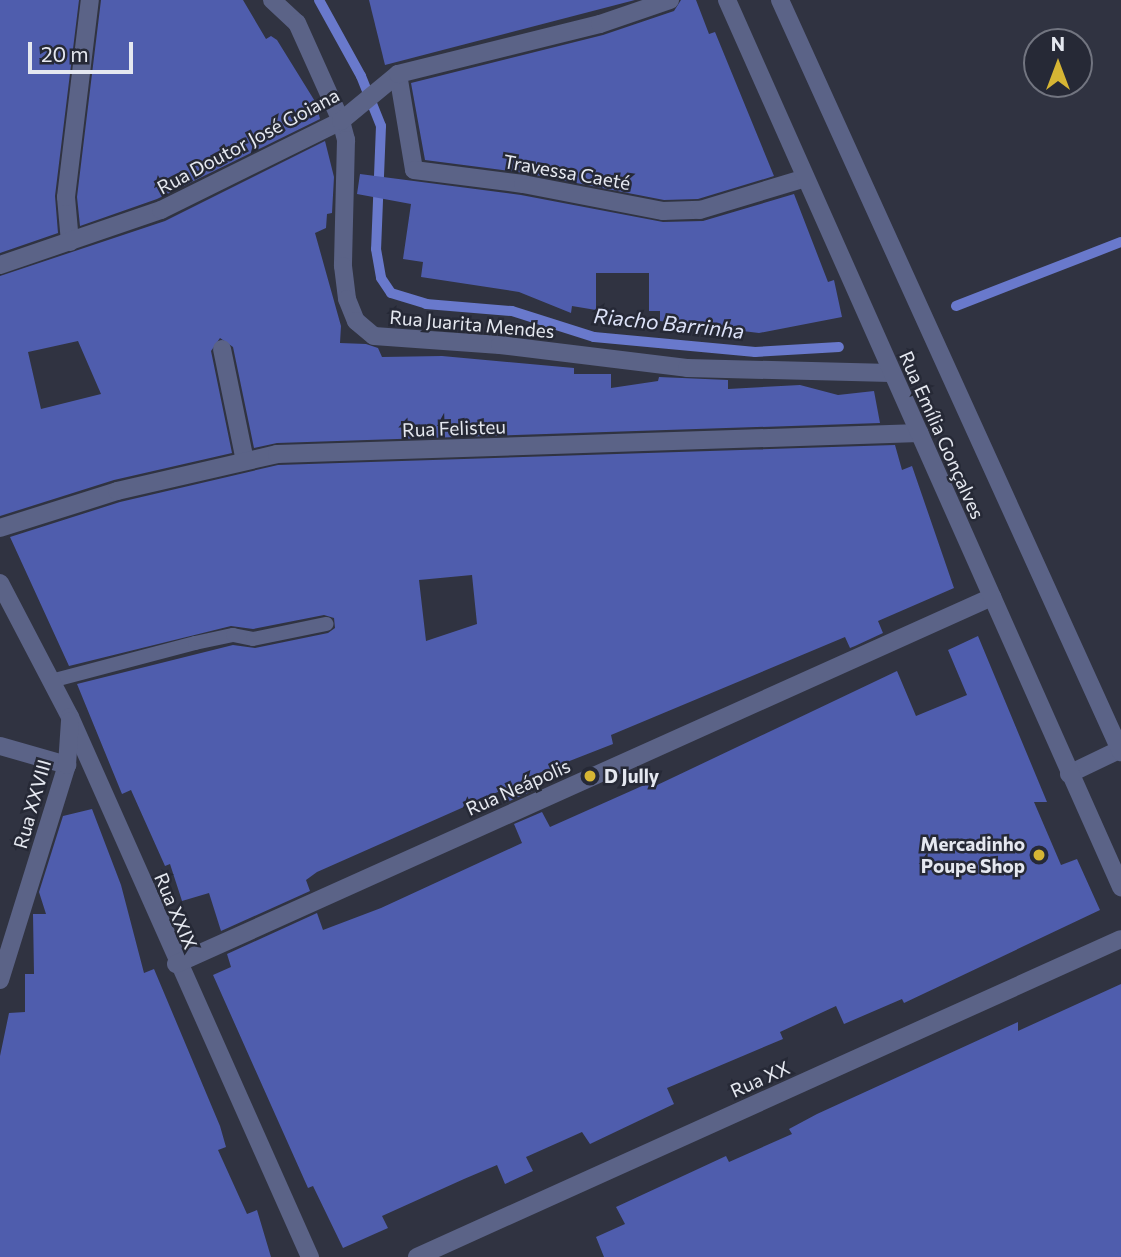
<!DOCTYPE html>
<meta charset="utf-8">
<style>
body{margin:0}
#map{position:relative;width:1121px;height:1257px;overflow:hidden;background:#303341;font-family:Commissioner,sans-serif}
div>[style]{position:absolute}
.stream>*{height:10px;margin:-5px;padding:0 5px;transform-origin:5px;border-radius:5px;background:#6979cc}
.building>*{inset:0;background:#4f5dad}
.service>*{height:14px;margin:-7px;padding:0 7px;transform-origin:7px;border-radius:7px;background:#5b6387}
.minor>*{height:18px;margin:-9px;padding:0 9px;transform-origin:9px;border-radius:9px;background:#5b6387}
.tertiary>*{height:18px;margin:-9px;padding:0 9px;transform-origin:9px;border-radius:9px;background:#5b6387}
.dots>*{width:19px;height:19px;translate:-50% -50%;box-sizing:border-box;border:4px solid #262936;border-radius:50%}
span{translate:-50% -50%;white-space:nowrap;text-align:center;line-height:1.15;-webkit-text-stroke:5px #262936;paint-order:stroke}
.street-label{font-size:19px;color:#e5e8f0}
.poi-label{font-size:19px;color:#e5e8f0;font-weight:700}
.left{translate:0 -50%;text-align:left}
.right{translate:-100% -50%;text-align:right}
.water-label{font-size:21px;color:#dde3f9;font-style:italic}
.north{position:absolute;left:1023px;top:28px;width:70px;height:70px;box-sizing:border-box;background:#262936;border:2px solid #727580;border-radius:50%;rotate:0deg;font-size:19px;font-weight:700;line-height:28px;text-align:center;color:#e5e8f0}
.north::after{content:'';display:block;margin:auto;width:24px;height:32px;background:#d6b534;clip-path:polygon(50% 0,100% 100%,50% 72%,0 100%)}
.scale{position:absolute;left:28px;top:42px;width:105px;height:32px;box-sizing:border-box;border:4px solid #e5e8f0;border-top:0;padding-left:9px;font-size:21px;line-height:24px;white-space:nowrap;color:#e5e8f0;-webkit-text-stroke:5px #262936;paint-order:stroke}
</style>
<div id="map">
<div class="stream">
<div style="left:319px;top:0;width:87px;rotate:61.1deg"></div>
<div style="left:361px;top:76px;width:54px;rotate:68.2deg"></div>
<div style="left:381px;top:126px;width:123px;rotate:92.3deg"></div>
<div style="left:376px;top:249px;width:29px;rotate:80deg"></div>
<div style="left:381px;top:278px;width:18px;rotate:56deg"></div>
<div style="left:391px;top:293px;width:37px;rotate:17deg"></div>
<div style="left:426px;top:304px;width:86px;rotate:4.7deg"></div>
<div style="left:512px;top:311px;width:86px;rotate:17.6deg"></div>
<div style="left:594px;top:337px;width:162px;rotate:5.3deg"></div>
<div style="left:755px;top:352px;width:84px;rotate:-3.4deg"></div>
<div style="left:956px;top:306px;width:177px;rotate:-21.2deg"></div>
</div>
<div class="building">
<div style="clip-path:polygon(0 0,79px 0,55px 196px,58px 233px,0 253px)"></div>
<div style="clip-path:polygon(101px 0,243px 0,266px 39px,271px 36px,277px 40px,316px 103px,320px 119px,157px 199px,80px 226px,77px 197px)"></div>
<div style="clip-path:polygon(369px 0,635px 0,385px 65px)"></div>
<div style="clip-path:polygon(681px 0,696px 0,709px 34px,715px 32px,774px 176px,698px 199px,664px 200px,525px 173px,425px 160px,411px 83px,603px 35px,674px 11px)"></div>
<div style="clip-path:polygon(evenodd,325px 141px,334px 177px,332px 213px,327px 214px,326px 228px,315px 233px,341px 326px,340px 343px,366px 344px,378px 348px,382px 357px,442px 356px,574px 368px,574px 374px,611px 374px,611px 388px,658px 381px,659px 377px,728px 380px,728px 389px,800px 385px,838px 395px,874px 391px,880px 423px,277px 443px,254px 448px,233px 347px,220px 338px,211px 351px,232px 453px,114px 480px,0 516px,0 276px,165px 221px,325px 141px,78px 341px,101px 394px,41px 409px,28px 352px,78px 341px)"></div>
<div style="clip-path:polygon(360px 174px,521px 195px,663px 222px,703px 221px,794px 194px,828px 282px,834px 280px,842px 317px,759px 333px,660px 321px,660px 311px,649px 311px,649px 273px,596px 273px,596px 310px,572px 306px,571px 313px,519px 292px,421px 277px,423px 262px,403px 259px,411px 204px,357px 194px)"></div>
<div style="clip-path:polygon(evenodd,895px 445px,902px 470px,912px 466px,954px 588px,878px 621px,883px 633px,855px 646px,850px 648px,845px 637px,611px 735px,613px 744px,526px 778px,532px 791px,505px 803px,500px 791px,317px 872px,306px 880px,310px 891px,221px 931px,209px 893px,182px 901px,170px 864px,165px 866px,131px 790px,122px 794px,77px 684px,233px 645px,255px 648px,328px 633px,335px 628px,334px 618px,324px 615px,253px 629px,231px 626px,69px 666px,10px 537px,120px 502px,278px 465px,895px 445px,472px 575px,477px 624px,426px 641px,419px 580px,472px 575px)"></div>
<div style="clip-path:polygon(978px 636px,1047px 802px,1034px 802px,1061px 865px,1077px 859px,1100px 910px,904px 1003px,902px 999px,844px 1024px,836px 1006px,780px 1032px,783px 1039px,667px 1088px,674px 1104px,590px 1144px,582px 1132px,526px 1157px,533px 1171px,505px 1184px,497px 1165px,464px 1179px,382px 1216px,388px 1228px,343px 1248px,313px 1186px,308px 1188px,213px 975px,231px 967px,227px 954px,317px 913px,323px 930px,381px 908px,522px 843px,514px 824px,542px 812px,550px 827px,651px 782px,653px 787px,897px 671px,916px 716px,967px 695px,948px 650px)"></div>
<div style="clip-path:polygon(92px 809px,121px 885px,144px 973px,154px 969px,220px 1126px,226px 1147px,218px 1150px,247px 1214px,257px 1210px,271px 1257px,0 1257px,0 1056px,9px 1013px,25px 1012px,25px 974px,34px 974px,33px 914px,46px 914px,39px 892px,63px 816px)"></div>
<div style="clip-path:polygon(1121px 984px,1121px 1257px,604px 1257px,596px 1237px,625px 1224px,616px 1207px,726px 1156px,729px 1162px,792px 1134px,789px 1129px,817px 1114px,1018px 1022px,1018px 1031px)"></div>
</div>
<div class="service">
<div style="left:51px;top:681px;width:149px;rotate:-14.8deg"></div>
<div style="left:195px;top:643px;width:39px;rotate:-12deg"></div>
<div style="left:233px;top:635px;width:20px;rotate:11deg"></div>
<div style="left:253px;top:639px;width:75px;rotate:-11.6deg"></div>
</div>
<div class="minor">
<div style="left:272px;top:0;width:34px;rotate:43deg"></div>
<div style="left:297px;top:23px;width:107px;rotate:65.8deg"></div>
<div style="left:341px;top:121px;width:20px;rotate:75deg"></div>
<div style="left:346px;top:140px;width:126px;rotate:91.4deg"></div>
<div style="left:343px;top:266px;width:33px;rotate:83deg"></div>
<div style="left:347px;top:299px;width:24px;rotate:68deg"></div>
<div style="left:356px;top:321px;width:23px;rotate:40deg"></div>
<div style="left:374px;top:336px;width:126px;rotate:4.1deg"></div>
<div style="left:500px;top:345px;width:188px;rotate:7deg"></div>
<div style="left:687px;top:368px;width:204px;rotate:1.4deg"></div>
<div style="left:398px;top:74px;width:97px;rotate:80.5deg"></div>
<div style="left:414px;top:170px;width:110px;rotate:7.3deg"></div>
<div style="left:523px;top:184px;width:143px;rotate:10.9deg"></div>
<div style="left:663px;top:211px;width:37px;rotate:-2deg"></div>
<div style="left:700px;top:210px;width:110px;rotate:-16.9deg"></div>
<div style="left:70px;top:242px;width:45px;rotate:-95.1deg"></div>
<div style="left:66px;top:197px;width:198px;rotate:-83.1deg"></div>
<div style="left:0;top:265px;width:170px;rotate:-18.9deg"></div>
<div style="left:161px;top:210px;width:201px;rotate:-26.3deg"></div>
<div style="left:341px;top:121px;width:74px;rotate:-39.5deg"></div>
<div style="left:398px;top:74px;width:208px;rotate:-13.9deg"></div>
<div style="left:600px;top:24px;width:74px;rotate:-18.9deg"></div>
<div style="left:222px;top:349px;width:114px;rotate:78.4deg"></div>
<div style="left:0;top:528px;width:123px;rotate:-17.5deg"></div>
<div style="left:117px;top:491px;width:164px;rotate:-13deg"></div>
<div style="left:277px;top:454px;width:643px;rotate:-1.87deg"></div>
<div style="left:0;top:583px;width:151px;rotate:62.4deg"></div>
<div style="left:70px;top:717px;width:591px;rotate:66.04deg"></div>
<div style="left:0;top:746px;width:70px;rotate:15.8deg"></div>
<div style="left:1069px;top:774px;width:58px;rotate:-25.7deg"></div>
<div style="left:176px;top:964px;width:895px;rotate:-24.22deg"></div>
<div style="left:0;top:980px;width:225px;rotate:-72.7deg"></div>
<div style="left:67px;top:765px;width:44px;rotate:-86.1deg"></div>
<div style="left:417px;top:1257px;width:772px;rotate:-24.31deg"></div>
</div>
<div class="tertiary">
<div style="left:727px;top:0;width:971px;rotate:66.05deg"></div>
<div style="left:780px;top:0;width:826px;rotate:65.61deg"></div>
</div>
<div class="dots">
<div style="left:590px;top:776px;background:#d6b534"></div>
<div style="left:1039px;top:855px;background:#d6b534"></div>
</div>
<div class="street-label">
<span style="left:248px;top:141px;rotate:-28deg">Rua Doutor José Goiana</span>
<span style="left:567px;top:172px;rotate:10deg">Travessa Caeté</span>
<span style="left:472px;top:324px;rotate:5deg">Rua Juarita Mendes</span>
<span style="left:454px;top:428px;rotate:-2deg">Rua Felisteu</span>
<span style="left:942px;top:435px;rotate:66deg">Rua Emília Gonçalves</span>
<span style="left:518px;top:787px;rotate:-24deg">Rua Neápolis</span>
<span style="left:32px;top:804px;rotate:-74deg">Rua XXVIII</span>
<span style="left:176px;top:911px;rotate:67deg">Rua XXIX</span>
<span style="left:760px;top:1079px;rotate:-24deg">Rua XX</span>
</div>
<div class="poi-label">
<span class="left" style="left:604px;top:776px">D Jully</span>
<span class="right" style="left:1025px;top:855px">Mercadinho<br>Poupe Shop</span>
</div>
<div class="water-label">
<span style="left:669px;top:323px;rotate:6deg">Riacho Barrinha</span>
</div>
<div class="north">N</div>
<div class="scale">20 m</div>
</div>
